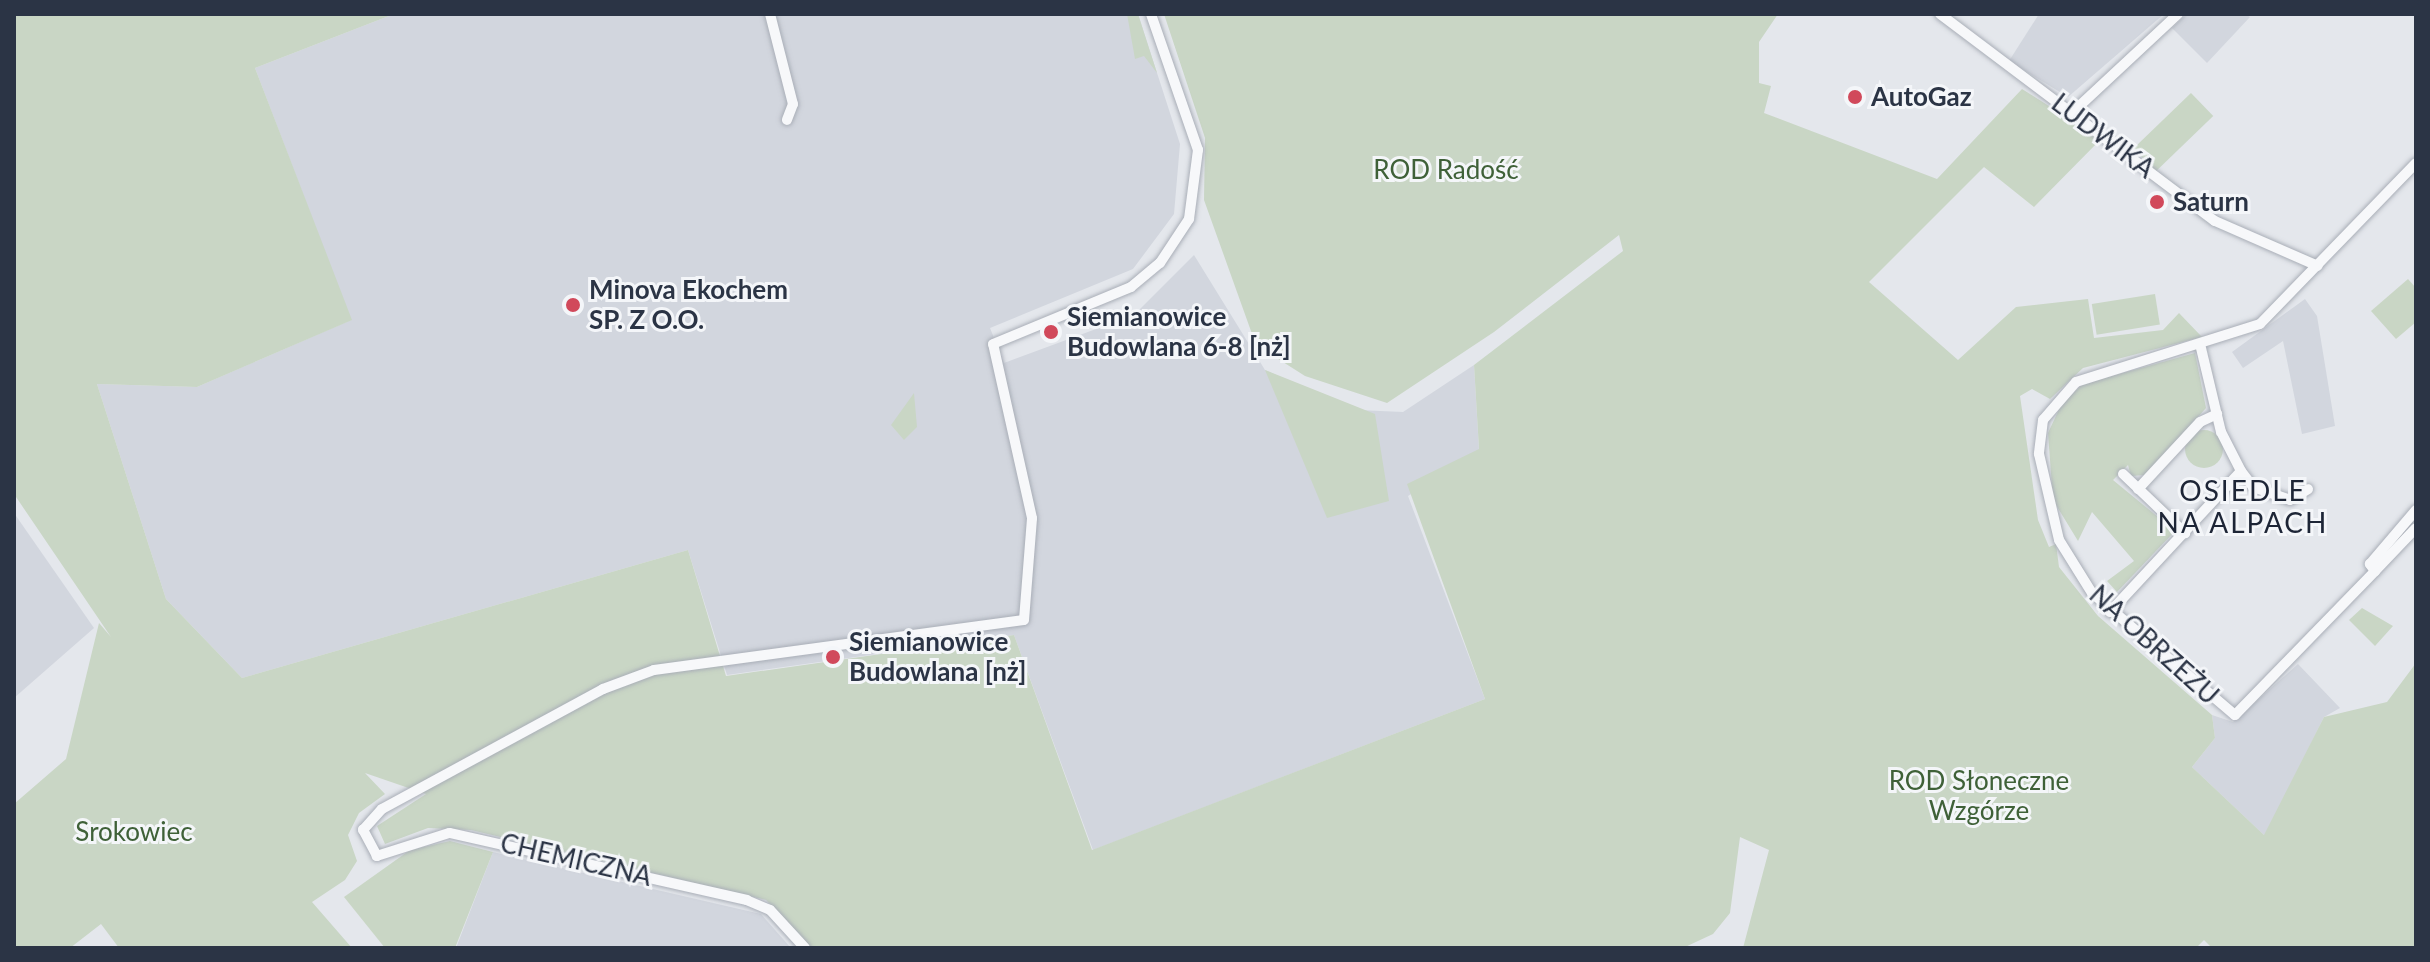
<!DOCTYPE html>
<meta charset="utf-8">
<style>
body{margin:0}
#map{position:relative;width:2430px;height:962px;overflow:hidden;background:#e4e7ec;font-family:Lato,sans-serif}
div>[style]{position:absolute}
.built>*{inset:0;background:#d2d6de}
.green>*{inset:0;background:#c9d6c5;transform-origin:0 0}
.round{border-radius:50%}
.roads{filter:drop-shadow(0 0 2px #a9aeb7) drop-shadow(0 0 2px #a9aeb7)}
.minor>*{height:10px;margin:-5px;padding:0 5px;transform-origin:5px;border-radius:5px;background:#f7f8fa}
.dots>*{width:22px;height:22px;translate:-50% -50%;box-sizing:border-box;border:4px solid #f4f6f9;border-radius:50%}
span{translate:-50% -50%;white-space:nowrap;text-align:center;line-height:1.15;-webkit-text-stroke:6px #f4f6f9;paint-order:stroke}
.poi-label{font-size:26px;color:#2b3445;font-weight:700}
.left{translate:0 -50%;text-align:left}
.street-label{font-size:26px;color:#2b3445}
.park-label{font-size:26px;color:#3f6138}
.neighbourhood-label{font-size:28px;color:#1d2536;letter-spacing:2px}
.frame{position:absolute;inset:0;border:16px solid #2b3445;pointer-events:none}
</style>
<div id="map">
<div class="built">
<div style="clip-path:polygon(394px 14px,1138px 14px,1180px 144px,1174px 214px,1133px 269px,990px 328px,1004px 363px,1134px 315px,1194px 255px,1265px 370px,1357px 410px,1403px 412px,1474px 365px,1479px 450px,1408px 496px,1485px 699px,1093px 850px,1014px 635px,727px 675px,688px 550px,242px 678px,166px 599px,97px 384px,197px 387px,351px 320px,255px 68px)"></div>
<div style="clip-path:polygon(2039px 14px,2164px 14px,2068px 97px,2009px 61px)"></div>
<div style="clip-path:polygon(2187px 14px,2245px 14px,2250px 17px,2207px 63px,2172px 28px)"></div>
<div style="clip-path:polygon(2305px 299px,2317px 316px,2335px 426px,2302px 434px,2283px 341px,2243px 368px,2232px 352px)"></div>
<div style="clip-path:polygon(14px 513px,94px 628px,14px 698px)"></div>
<div style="clip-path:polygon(2298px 664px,2340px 708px,2324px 717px,2265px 836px,2192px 767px,2215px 738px,2212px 715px,2233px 722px)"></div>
<div style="clip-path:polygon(493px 852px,761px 914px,791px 948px,456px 948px)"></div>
</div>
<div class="green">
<div style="clip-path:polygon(394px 14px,255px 68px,352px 320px,197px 387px,97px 384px,166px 599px,242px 678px,688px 550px,726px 676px,1014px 635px,1092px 850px,1485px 699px,1407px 484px,1479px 449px,1474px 365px,1623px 251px,1619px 235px,1494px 332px,1387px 403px,1305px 376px,1256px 345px,1204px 200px,1205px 138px,1164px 14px,1778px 14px,1759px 42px,1759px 83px,1771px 86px,1764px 113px,1937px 179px,2022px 89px,2101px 139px,2034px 207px,1984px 167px,1869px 282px,1958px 360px,2016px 307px,2088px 299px,2094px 338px,2163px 330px,2179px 313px,2202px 337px,2083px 368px,2050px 399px,2032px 389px,2020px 396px,2038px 520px,2049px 547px,2056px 544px,2059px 567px,2098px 616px,2212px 715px,2215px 738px,2192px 767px,2264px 835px,2324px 717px,2387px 702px,2416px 663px,2416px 948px,2212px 948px,2204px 940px,2196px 948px,1743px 948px,1769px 850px,1740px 837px,1730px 913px,1713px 934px,1683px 948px,812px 948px,766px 900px,471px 830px,428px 828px,385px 844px,377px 826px,426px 794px,365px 773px,385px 794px,359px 813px,348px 835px,357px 861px,345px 880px,312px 902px,352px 948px,119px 948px,101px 924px,70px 948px,14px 948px,14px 804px,66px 759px,99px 623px,111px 637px,14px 494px,14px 16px)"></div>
<div style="clip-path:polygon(1127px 14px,1138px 14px,1157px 73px,1144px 56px,1135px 59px)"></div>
<div style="left:2191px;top:93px;width:32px;height:80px;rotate:46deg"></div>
<div style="clip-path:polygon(2408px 279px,2416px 288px,2416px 322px,2396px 339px,2371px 311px)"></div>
<div style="left:2155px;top:294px;width:31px;height:64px;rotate:81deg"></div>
<div style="clip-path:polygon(2195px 353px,2206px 408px,2145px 475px,2131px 476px,2128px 465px,2113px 480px,2175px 531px,2117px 592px,2107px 581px,2134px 561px,2092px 512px,2078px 541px,2053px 500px,2048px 433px,2062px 403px,2083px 384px)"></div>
<div style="clip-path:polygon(1265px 370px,1375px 414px,1389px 501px,1327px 518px)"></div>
<div style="clip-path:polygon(914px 393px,917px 427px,904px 440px,891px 425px)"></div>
<div class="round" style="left:2185px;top:430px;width:38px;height:38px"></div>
<div style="clip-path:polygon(2362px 608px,2393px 626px,2375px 646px,2349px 620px)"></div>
<div style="clip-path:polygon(450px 841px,493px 852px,455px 948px,385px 948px,344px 897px,410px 850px)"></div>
</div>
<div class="roads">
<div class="minor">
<div style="left:770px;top:14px;width:93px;rotate:75.7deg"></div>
<div style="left:793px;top:104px;width:17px;rotate:111deg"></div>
<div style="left:1940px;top:14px;width:344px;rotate:37deg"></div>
<div style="left:2215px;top:221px;width:112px;rotate:23.6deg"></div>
<div style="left:2075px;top:110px;width:141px;rotate:-43deg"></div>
<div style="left:2416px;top:163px;width:224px;rotate:134.1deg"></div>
<div style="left:2260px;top:324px;width:193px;rotate:162.5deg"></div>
<div style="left:2076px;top:382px;width:50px;rotate:131deg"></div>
<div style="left:2043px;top:420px;width:34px;rotate:97deg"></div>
<div style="left:2039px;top:454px;width:88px;rotate:76.9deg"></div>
<div style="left:2059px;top:540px;width:62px;rotate:58.1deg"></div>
<div style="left:2092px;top:593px;width:188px;rotate:40.5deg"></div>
<div style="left:2235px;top:715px;width:201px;rotate:-45.8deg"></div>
<div style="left:2375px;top:571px;width:9px;rotate:-126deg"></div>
<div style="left:2370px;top:564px;width:71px;rotate:-49.6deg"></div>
<div style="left:2241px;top:471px;width:20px;rotate:53deg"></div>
<div style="left:2253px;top:487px;width:39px;rotate:19deg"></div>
<div style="left:2290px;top:500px;width:21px;rotate:-31deg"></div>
<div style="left:2123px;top:474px;width:86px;rotate:43.6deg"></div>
<div style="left:2138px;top:489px;width:91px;rotate:-47.2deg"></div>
<div style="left:2200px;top:422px;width:19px;rotate:-25deg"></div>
<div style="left:2375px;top:571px;width:59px;rotate:-46.4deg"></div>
<div style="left:2110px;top:612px;width:192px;rotate:-47.1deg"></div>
<div style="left:2241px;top:471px;width:44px;rotate:-117.1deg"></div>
<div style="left:2221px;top:432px;width:90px;rotate:-103.4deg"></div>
<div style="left:805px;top:948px;width:52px;rotate:-132.6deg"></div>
<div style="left:770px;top:910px;width:25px;rotate:-157deg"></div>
<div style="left:747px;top:900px;width:305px;rotate:-167.3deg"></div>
<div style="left:449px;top:833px;width:76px;rotate:162.3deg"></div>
<div style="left:377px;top:856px;width:30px;rotate:-118deg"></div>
<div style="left:363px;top:830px;width:28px;rotate:-48deg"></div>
<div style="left:382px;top:809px;width:251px;rotate:-28.5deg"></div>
<div style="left:603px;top:689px;width:54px;rotate:-20.4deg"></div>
<div style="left:654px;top:670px;width:373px;rotate:-7.7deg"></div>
<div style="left:1024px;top:620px;width:102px;rotate:-85.5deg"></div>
<div style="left:1032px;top:518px;width:178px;rotate:-102.6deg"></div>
<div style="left:993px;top:344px;width:149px;rotate:-22.4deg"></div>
<div style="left:1131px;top:287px;width:38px;rotate:-40deg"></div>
<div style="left:1160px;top:263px;width:53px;rotate:-56.6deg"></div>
<div style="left:1189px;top:219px;width:70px;rotate:-82.6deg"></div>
<div style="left:1198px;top:150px;width:144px;rotate:-109.1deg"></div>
</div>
</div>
<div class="dots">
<div style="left:1855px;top:97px;background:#d1495b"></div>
<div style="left:2157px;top:202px;background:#d1495b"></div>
<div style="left:573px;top:305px;background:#d1495b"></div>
<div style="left:1051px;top:332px;background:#d1495b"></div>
<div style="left:833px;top:657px;background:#d1495b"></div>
</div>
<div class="poi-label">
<span class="left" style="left:1871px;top:97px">AutoGaz</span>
<span class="left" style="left:2173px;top:202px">Saturn</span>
<span class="left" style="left:589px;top:305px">Minova Ekochem<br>SP. Z O.O.</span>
<span class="left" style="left:1067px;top:332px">Siemianowice<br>Budowlana 6-8 [nż]</span>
<span class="left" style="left:849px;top:657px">Siemianowice<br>Budowlana [nż]</span>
</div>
<div class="street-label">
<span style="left:2103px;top:136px;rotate:37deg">LUDWIKA</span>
<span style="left:2154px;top:645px;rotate:42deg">NA OBRZEŻU</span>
<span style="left:576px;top:860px;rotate:13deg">CHEMICZNA</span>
</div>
<div class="park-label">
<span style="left:1446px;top:170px">ROD Radość</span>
<span style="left:1979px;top:796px">ROD Słoneczne<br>Wzgórze</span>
<span style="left:134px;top:832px">Srokowiec</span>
</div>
<div class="neighbourhood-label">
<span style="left:2243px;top:506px">OSIEDLE<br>NA ALPACH</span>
</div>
<div class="frame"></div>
</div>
